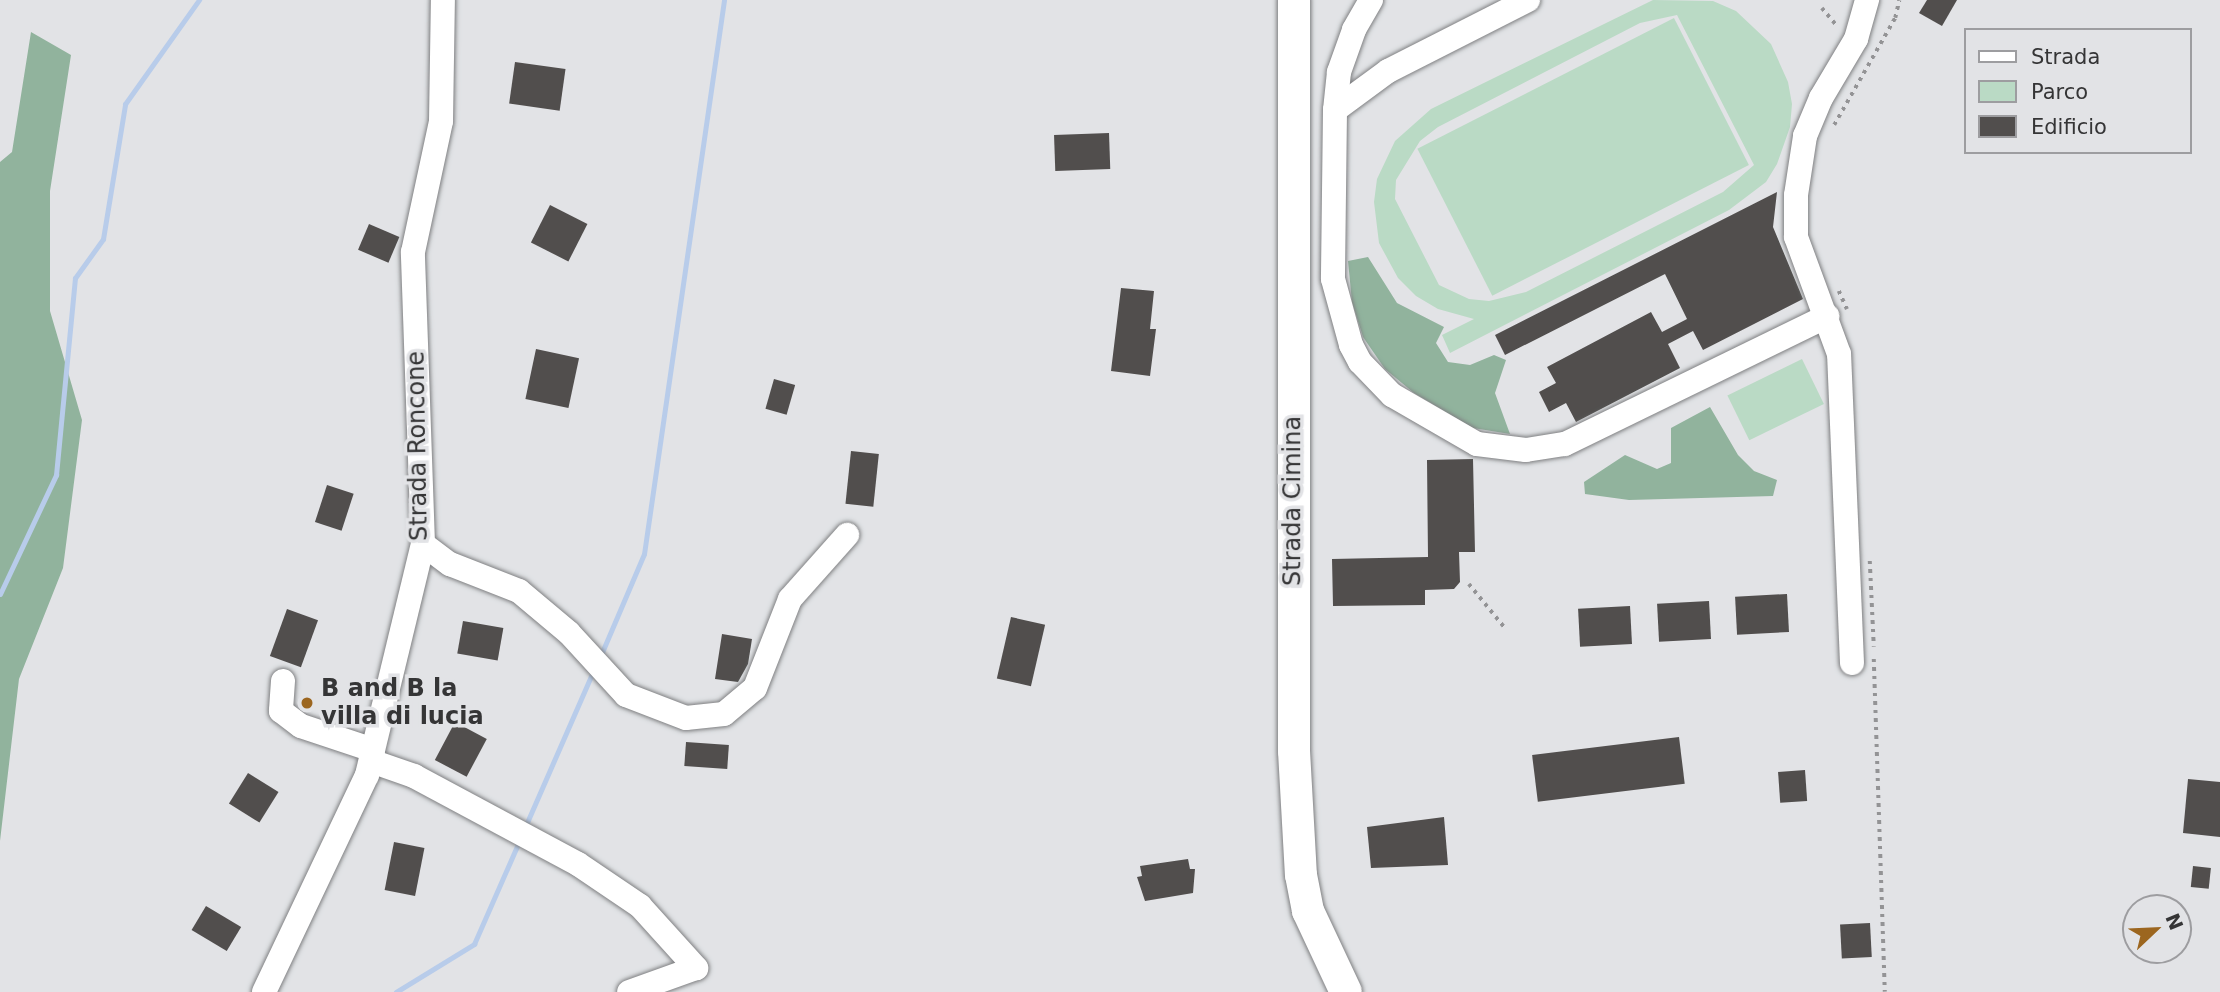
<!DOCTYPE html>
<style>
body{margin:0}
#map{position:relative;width:2220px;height:992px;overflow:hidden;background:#e2e3e6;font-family:"DejaVu Sans",sans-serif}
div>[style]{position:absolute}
.green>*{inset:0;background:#badac5;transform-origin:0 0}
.forest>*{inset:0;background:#91b39d}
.stream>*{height:5px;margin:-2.5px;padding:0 2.5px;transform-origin:2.5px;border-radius:2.5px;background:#b8ccea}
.building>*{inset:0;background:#514e4d;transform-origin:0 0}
.path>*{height:3.5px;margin-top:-1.75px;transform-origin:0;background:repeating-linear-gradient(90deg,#939395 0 3.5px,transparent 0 8.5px)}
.roads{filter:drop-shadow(0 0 2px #7f8082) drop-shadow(0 0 2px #7f8082)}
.minor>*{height:24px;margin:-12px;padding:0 12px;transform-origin:12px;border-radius:12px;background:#fff}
.major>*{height:32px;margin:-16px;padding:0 16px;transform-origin:16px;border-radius:16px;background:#fff}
.dots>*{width:19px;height:19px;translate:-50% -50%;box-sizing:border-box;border:4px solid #e2e3e6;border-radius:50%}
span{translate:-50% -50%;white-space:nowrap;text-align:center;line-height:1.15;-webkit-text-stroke:7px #e2e3e6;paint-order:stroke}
.street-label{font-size:24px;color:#353536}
.poi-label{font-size:24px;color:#353536;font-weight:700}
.left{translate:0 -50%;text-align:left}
.legend{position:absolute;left:1964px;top:28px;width:228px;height:126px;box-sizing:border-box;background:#e2e3e6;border:2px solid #9d9da0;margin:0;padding:9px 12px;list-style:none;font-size:21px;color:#353536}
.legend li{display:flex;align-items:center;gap:14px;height:35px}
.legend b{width:35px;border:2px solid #9d9da0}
.north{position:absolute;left:2122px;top:894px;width:70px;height:70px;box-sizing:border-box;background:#e2e3e6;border:2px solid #9d9da0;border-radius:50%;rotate:67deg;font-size:19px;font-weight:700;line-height:28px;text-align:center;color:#353536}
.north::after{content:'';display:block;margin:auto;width:24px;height:32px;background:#9c661f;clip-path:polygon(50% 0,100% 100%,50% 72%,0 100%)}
</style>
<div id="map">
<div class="green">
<div style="clip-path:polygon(evenodd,1653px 0,1713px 1px,1736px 11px,1771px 44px,1788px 82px,1792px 104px,1790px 127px,1777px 164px,1766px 182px,1729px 210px,1450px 353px,1442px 335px,1474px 319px,1438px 309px,1416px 296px,1398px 278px,1379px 243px,1374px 202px,1377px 179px,1395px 141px,1431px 109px,1653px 0,1677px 15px,1754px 165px,1723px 192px,1526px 292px,1489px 301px,1469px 299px,1439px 285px,1395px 199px,1396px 180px,1420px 141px,1438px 127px,1640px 23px,1677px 15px)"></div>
<div style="left:1674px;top:18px;width:165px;height:288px;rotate:63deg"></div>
<div style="left:1802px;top:359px;width:50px;height:83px;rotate:64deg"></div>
</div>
<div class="forest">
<div style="clip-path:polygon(31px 32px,71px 55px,50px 191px,50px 311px,82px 420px,63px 568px,19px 679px,0 841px,0 162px,12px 152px)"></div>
<div style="clip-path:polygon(1368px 257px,1397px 303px,1444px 327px,1436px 343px,1448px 362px,1470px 365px,1494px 355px,1506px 360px,1495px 393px,1510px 434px,1473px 428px,1414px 393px,1385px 369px,1363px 337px,1352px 302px,1348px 261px)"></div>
<div style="clip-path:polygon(1710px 407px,1738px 455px,1754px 471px,1777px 480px,1773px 496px,1629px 500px,1585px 494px,1584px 482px,1625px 455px,1657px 469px,1671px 463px,1671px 428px)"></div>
</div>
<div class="stream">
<div style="left:0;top:594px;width:132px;rotate:-64.8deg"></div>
<div style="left:56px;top:475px;width:198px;rotate:-84.5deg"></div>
<div style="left:75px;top:278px;width:48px;rotate:-54.3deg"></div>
<div style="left:103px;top:239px;width:137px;rotate:-80.7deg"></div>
<div style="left:125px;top:104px;width:128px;rotate:-54.6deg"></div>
<div style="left:600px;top:657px;width:112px;rotate:-66.9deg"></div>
<div style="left:644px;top:554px;width:560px;rotate:-81.78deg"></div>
<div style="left:525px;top:827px;width:172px;rotate:-66.4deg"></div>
<div style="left:396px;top:992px;width:92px;rotate:-31.6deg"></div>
<div style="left:474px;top:944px;width:115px;rotate:-66.3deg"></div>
</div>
<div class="building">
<div style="clip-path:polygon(1927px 0,1957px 0,1942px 26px,1919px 13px)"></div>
<div style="left:515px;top:62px;width:51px;height:42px;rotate:8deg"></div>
<div style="left:1109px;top:133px;width:36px;height:55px;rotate:88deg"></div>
<div style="clip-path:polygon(1777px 192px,1773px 227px,1803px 299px,1703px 350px,1693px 331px,1668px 344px,1680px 368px,1576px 422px,1566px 403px,1549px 412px,1539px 392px,1556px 383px,1547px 367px,1651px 312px,1662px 332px,1687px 319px,1665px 274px,1505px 355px,1495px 335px)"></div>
<div style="left:550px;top:205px;width:42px;height:42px;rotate:27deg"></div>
<div style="left:369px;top:224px;width:33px;height:28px;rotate:23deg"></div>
<div style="clip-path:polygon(1121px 288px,1154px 291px,1150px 329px,1156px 329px,1150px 376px,1111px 371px)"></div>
<div style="left:536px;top:349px;width:44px;height:51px;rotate:12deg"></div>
<div style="left:774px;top:379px;width:22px;height:31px;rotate:16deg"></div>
<div style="left:851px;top:451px;width:28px;height:53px;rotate:6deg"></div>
<div style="clip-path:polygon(1473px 459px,1475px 552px,1459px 552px,1460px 582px,1454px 589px,1425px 590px,1425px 605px,1333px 606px,1332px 559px,1428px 557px,1427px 460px)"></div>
<div style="left:327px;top:485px;width:28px;height:39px;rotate:18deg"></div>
<div style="left:1787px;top:594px;width:38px;height:52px;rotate:87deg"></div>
<div style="left:1709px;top:601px;width:38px;height:52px;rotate:87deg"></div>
<div style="left:1630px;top:606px;width:38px;height:52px;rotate:87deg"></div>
<div style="left:287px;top:609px;width:33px;height:50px;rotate:20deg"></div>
<div style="left:1011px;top:617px;width:35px;height:63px;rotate:13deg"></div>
<div style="left:463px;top:621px;width:41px;height:33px;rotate:10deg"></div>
<div style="clip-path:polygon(722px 634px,752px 639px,748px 664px,738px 682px,715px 679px)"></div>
<div style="left:455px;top:722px;width:36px;height:43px;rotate:28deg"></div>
<div style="left:1679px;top:737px;width:47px;height:148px;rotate:83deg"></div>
<div style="left:686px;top:742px;width:43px;height:24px;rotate:4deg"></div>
<div style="left:1805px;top:770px;width:31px;height:27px;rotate:86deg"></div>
<div style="left:248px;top:773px;width:36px;height:36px;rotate:32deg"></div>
<div style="clip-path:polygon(2188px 779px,2220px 782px,2220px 837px,2183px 833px)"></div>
<div style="clip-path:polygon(1444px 817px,1448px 865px,1371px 868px,1367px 827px)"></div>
<div style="left:394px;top:842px;width:31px;height:49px;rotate:11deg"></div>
<div style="clip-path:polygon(1188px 859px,1190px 869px,1195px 869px,1193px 893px,1145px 901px,1137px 877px,1142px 876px,1140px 866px)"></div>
<div style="left:2193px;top:866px;width:18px;height:21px;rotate:6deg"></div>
<div style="left:206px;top:906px;width:41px;height:28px;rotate:31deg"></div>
<div style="left:1870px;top:923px;width:34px;height:30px;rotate:87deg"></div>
</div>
<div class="path">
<div style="left:1822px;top:8px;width:25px;rotate:50deg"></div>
<div style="left:1834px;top:125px;width:123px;rotate:-60.3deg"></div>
<div style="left:1895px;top:18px;width:18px;rotate:-77deg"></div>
<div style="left:1839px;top:291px;width:20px;rotate:66deg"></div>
<div style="left:1870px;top:561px;width:86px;rotate:87.3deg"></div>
<div style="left:1469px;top:584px;width:57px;rotate:50.7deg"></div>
<div style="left:1874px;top:659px;width:333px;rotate:88.1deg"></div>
</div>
<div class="roads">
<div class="minor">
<div style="left:1371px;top:0;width:34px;rotate:120deg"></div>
<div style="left:1354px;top:30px;width:45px;rotate:109.7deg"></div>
<div style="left:1339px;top:72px;width:38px;rotate:96deg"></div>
<div style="left:1335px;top:110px;width:169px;rotate:90.7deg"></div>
<div style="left:1333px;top:279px;width:68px;rotate:74.7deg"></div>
<div style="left:1351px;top:345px;width:19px;rotate:62deg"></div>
<div style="left:1360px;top:362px;width:46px;rotate:45.9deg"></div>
<div style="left:1392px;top:395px;width:98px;rotate:30deg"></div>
<div style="left:1477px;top:444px;width:49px;rotate:7deg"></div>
<div style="left:1526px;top:450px;width:39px;rotate:-9deg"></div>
<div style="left:1565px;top:444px;width:292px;rotate:-26deg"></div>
<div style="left:1335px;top:110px;width:66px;rotate:-36.3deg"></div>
<div style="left:1388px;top:71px;width:157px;rotate:-26.9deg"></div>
<div style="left:423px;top:544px;width:34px;rotate:37deg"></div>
<div style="left:450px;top:564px;width:74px;rotate:21.4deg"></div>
<div style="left:519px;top:591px;width:65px;rotate:40deg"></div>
<div style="left:569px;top:633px;width:84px;rotate:47.4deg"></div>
<div style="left:626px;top:695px;width:64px;rotate:21deg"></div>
<div style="left:686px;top:718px;width:38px;rotate:-6deg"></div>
<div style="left:724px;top:714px;width:40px;rotate:-40deg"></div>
<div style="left:755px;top:688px;width:96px;rotate:-68.5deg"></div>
<div style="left:790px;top:599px;width:86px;rotate:-48.3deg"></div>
<div style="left:1852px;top:663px;width:309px;rotate:-92.4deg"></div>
<div style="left:1839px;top:354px;width:125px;rotate:-110.2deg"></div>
<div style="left:1796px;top:237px;width:42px;rotate:-90deg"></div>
<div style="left:1796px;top:195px;width:60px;rotate:-81.3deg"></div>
<div style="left:1805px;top:136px;width:41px;rotate:-67.2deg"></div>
<div style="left:1821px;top:98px;width:69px;rotate:-59.3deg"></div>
<div style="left:1856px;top:39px;width:41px;rotate:-74.2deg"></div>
<div style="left:283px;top:681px;width:30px;rotate:94deg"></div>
<div style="left:281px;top:711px;width:25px;rotate:37deg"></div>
<div style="left:301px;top:726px;width:76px;rotate:18.4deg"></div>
<div style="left:371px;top:761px;width:46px;rotate:19.2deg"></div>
<div style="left:414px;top:776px;width:186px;rotate:28.2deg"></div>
<div style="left:578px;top:864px;width:75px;rotate:34.1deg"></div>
<div style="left:640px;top:906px;width:84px;rotate:47.9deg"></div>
<div style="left:696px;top:968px;width:71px;rotate:160.3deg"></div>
<div style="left:264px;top:992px;width:240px;rotate:-64.6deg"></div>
<div style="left:367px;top:775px;width:238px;rotate:-76.4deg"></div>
<div style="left:423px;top:544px;width:292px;rotate:-92deg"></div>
<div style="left:413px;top:252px;width:134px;rotate:-77.9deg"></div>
<div style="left:441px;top:121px;width:121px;rotate:-89.1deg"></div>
</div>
<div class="major">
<div style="left:1294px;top:0;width:751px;rotate:90deg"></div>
<div style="left:1294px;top:751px;width:124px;rotate:86.8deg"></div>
<div style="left:1301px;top:875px;width:37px;rotate:79deg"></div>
<div style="left:1308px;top:911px;width:89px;rotate:64.9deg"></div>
</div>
</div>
<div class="dots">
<div style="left:307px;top:703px;background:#9c661f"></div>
</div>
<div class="street-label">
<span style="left:418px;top:446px;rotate:-91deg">Strada Roncone</span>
<span style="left:1293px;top:501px;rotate:-90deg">Strada Cimina</span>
</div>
<div class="poi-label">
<span class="left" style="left:321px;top:703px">B and B la<br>villa di lucia</span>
</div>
<ul class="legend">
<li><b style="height:9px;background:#fff"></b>Strada</li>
<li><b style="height:19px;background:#badac5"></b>Parco</li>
<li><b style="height:19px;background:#514e4d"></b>Edificio</li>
</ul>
<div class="north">N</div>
</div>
